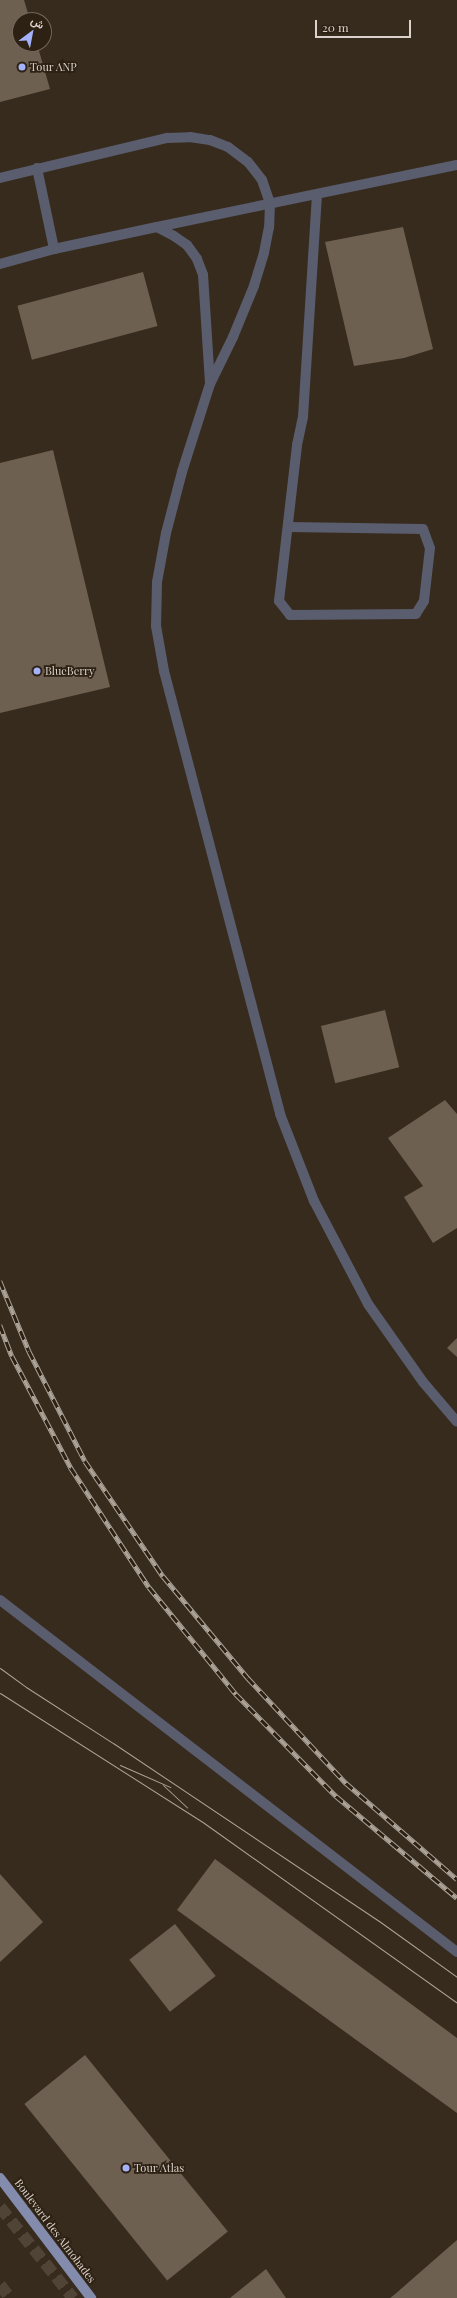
<!DOCTYPE html>
<meta charset="utf-8">
<style>
body{margin:0}
#map{position:relative;width:457px;height:2298px;overflow:hidden;background:#372b1d;font-family:"Playfair Display",Vazirmatn,serif}
div>[style]{position:absolute}
.building>*{inset:0;background:#6e6051;transform-origin:0 0}
.highway-tunnel>*{height:12px;margin-top:-6px;transform-origin:0;background:repeating-linear-gradient(90deg,#504437 0 12px,transparent 0 18px)}
.lane>*{height:10px;margin:-5px;padding:0 5px;transform-origin:5px;border-radius:5px;background:#5a5d6e}
.street>*{height:10px;margin:-5px;padding:0 5px;transform-origin:5px;border-radius:5px;background:#5a5d6e}
.primary>*{height:10px;margin:-5px;padding:0 5px;transform-origin:5px;border-radius:5px;background:#848cae}
.tram>*{height:1px;margin:-0.5px;padding:0 0.5px;transform-origin:0.5px;border-radius:0.5px;background:#aca399}
.rail>*{height:4.5px;margin-top:-2.25px;transform-origin:0;background:repeating-linear-gradient(90deg,#2d2114 0 9px,#aca399 0 18px);box-sizing:border-box;border-block:1px solid #aca399}
.dots>*{width:11px;height:11px;translate:-50% -50%;box-sizing:border-box;border:2px solid #2d2114;border-radius:50%}
span{translate:-50% -50%;white-space:nowrap;text-align:center;line-height:1.15;-webkit-text-stroke:3.5px #2d2114;paint-order:stroke}
.poi-label{font-size:11px;color:#dbd3cb}
.left{translate:0 -50%;text-align:left}
.street-label{font-size:11px;color:#dbd3cb}
.north{position:absolute;left:12px;top:12px;width:40px;height:40px;box-sizing:border-box;background:#2d2114;border:1px solid #73685d;border-radius:50%;rotate:32deg;font-size:11px;font-weight:700;line-height:16px;text-align:center;color:#dbd3cb}
.north::after{content:'';display:block;margin:auto;width:14px;height:18px;background:#a4b2fc;clip-path:polygon(50% 0,100% 100%,50% 72%,0 100%)}
.scale{position:absolute;left:315px;top:20px;width:96px;height:18px;box-sizing:border-box;border:2px solid #dbd3cb;border-top:0;padding-left:5px;font-size:12px;line-height:14px;white-space:nowrap;color:#dbd3cb;-webkit-text-stroke:3px #2d2114;paint-order:stroke}
</style>
<div id="map">
<div class="building">
<div style="clip-path:polygon(0 0,24px 0,30px 20px,20px 20px,20px 44px,37px 44px,50px 89px,0 102px)"></div>
<div style="clip-path:polygon(403px 227px,433px 349px,404px 358px,354px 366px,325px 242px)"></div>
<div style="left:143px;top:272px;width:56px;height:130px;rotate:75deg"></div>
<div style="clip-path:polygon(53px 450px,110px 687px,0 713px,0 463px)"></div>
<div style="left:385px;top:1010px;width:59px;height:66px;rotate:76deg"></div>
<div style="clip-path:polygon(445px 1100px,457px 1114px,457px 1228px,433px 1243px,404px 1197px,423px 1186px,388px 1138px)"></div>
<div style="clip-path:polygon(457px 1338px,457px 1357px,447px 1348px)"></div>
<div style="clip-path:polygon(215px 1859px,457px 2038px,457px 2113px,177px 1910px)"></div>
<div style="clip-path:polygon(0 1874px,43px 1922px,0 1962px)"></div>
<div style="left:175px;top:1924px;width:66px;height:58px;rotate:52deg"></div>
<div style="left:85px;top:2055px;width:227px;height:78px;rotate:51deg"></div>
<div style="clip-path:polygon(457px 2240px,457px 2298px,390px 2298px,394px 2295px)"></div>
<div style="clip-path:polygon(266px 2269px,286px 2298px,230px 2298px)"></div>
</div>
<div class="highway-tunnel">
<div style="left:0;top:2207px;width:117px;rotate:51.3deg"></div>
<div style="left:0;top:2285px;width:16px;rotate:52deg"></div>
</div>
<div class="lane">
<div style="left:37px;top:168px;width:83px;rotate:78.1deg"></div>
<div style="left:157px;top:227px;width:306px;rotate:-11.7deg"></div>
<div style="left:288px;top:527px;width:135px;rotate:0.8deg"></div>
<div style="left:423px;top:529px;width:20px;rotate:70deg"></div>
<div style="left:430px;top:548px;width:53px;rotate:96.5deg"></div>
<div style="left:424px;top:601px;width:15px;rotate:122deg"></div>
<div style="left:416px;top:614px;width:126px;rotate:179.5deg"></div>
<div style="left:290px;top:615px;width:18px;rotate:-128deg"></div>
<div style="left:279px;top:601px;width:157px;rotate:-83.4deg"></div>
<div style="left:297px;top:445px;width:29px;rotate:-78deg"></div>
<div style="left:303px;top:417px;width:223px;rotate:-86.4deg"></div>
<div style="left:0;top:1600px;width:577px;rotate:37.6deg"></div>
</div>
<div class="street">
<div style="left:0;top:178px;width:172px;rotate:-13.5deg"></div>
<div style="left:167px;top:138px;width:23px;rotate:-2deg"></div>
<div style="left:190px;top:137px;width:20px;rotate:9deg"></div>
<div style="left:210px;top:140px;width:19px;rotate:21deg"></div>
<div style="left:228px;top:147px;width:25px;rotate:37deg"></div>
<div style="left:248px;top:162px;width:23px;rotate:52deg"></div>
<div style="left:262px;top:180px;width:24px;rotate:71deg"></div>
<div style="left:270px;top:203px;width:24px;rotate:92deg"></div>
<div style="left:269px;top:227px;width:26px;rotate:101deg"></div>
<div style="left:264px;top:253px;width:34px;rotate:107deg"></div>
<div style="left:254px;top:286px;width:55px;rotate:112.4deg"></div>
<div style="left:233px;top:337px;width:52px;rotate:116.1deg"></div>
<div style="left:210px;top:384px;width:92px;rotate:107.7deg"></div>
<div style="left:182px;top:472px;width:63px;rotate:104.7deg"></div>
<div style="left:166px;top:533px;width:50px;rotate:100.4deg"></div>
<div style="left:157px;top:582px;width:44px;rotate:91.3deg"></div>
<div style="left:156px;top:626px;width:46px;rotate:79.9deg"></div>
<div style="left:164px;top:671px;width:458px;rotate:75.3deg"></div>
<div style="left:280px;top:1114px;width:93px;rotate:68.7deg"></div>
<div style="left:314px;top:1201px;width:116px;rotate:62.3deg"></div>
<div style="left:368px;top:1304px;width:95px;rotate:54.8deg"></div>
<div style="left:423px;top:1382px;width:52px;rotate:49.6deg"></div>
<div style="left:0;top:264px;width:56px;rotate:-15.5deg"></div>
<div style="left:54px;top:249px;width:105px;rotate:-12.1deg"></div>
<div style="left:157px;top:227px;width:19px;rotate:28deg"></div>
<div style="left:174px;top:236px;width:16px;rotate:35deg"></div>
<div style="left:187px;top:245px;width:17px;rotate:54deg"></div>
<div style="left:197px;top:259px;width:17px;rotate:69deg"></div>
<div style="left:203px;top:275px;width:108px;rotate:86.3deg"></div>
</div>
<div class="primary">
<div style="left:0;top:2178px;width:151px;rotate:52.8deg"></div>
</div>
<div class="tram">
<div style="left:0;top:1668px;width:32px;rotate:36deg"></div>
<div style="left:26px;top:1687px;width:103px;rotate:32.8deg"></div>
<div style="left:113px;top:1743px;width:320px;rotate:33.8deg"></div>
<div style="left:379px;top:1921px;width:96px;rotate:35.7deg"></div>
<div style="left:0;top:1693px;width:242px;rotate:32.5deg"></div>
<div style="left:204px;top:1823px;width:310px;rotate:35.4deg"></div>
<div style="left:120px;top:1765px;width:55px;rotate:23.7deg"></div>
<div style="left:163px;top:1785px;width:33px;rotate:43deg"></div>
</div>
<div class="rail">
<div style="left:0;top:1281px;width:76px;rotate:67.5deg"></div>
<div style="left:29px;top:1351px;width:123px;rotate:63deg"></div>
<div style="left:85px;top:1461px;width:139px;rotate:55.9deg"></div>
<div style="left:163px;top:1576px;width:133px;rotate:50.2deg"></div>
<div style="left:248px;top:1678px;width:144px;rotate:47deg"></div>
<div style="left:346px;top:1783px;width:147px;rotate:40.9deg"></div>
<div style="left:0;top:1325px;width:33px;rotate:69deg"></div>
<div style="left:12px;top:1356px;width:127px;rotate:62.2deg"></div>
<div style="left:71px;top:1468px;width:142px;rotate:56.8deg"></div>
<div style="left:149px;top:1587px;width:138px;rotate:50.9deg"></div>
<div style="left:236px;top:1694px;width:143px;rotate:45.6deg"></div>
<div style="left:336px;top:1796px;width:158px;rotate:40.1deg"></div>
</div>
<div class="dots">
<div style="left:22px;top:67px;background:#a4b2fc"></div>
<div style="left:37px;top:671px;background:#a4b2fc"></div>
<div style="left:126px;top:2168px;background:#a4b2fc"></div>
</div>
<div class="poi-label">
<span class="left" style="left:30px;top:67px">Tour ANP</span>
<span class="left" style="left:45px;top:671px">BlueBerry</span>
<span class="left" style="left:134px;top:2168px">Tour Atlas</span>
</div>
<div class="street-label">
<span style="left:55px;top:2231px;rotate:53deg">Boulevard des Almohades</span>
</div>
<div class="north">ش</div>
<div class="scale">20 m</div>
</div>
